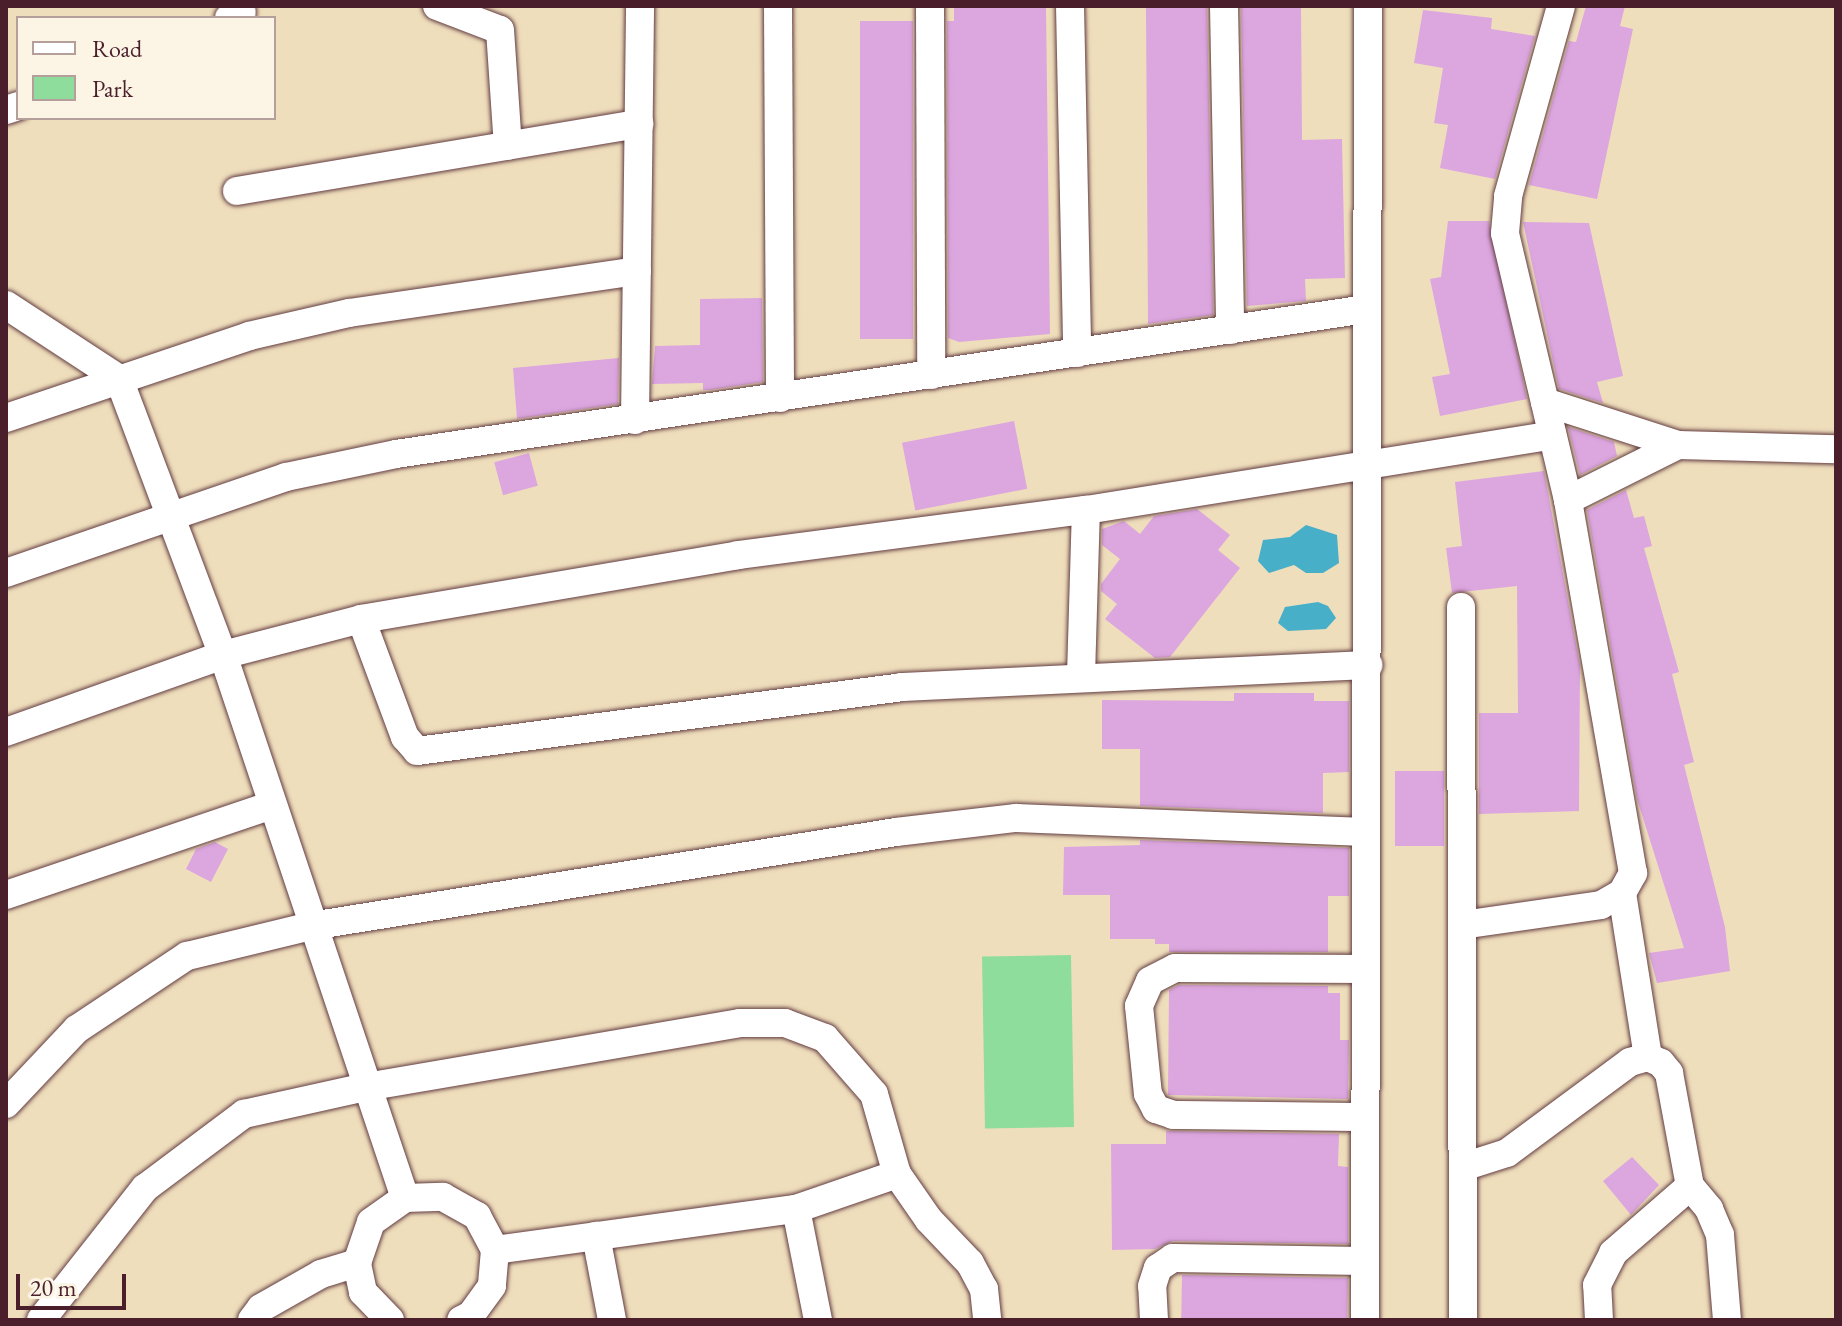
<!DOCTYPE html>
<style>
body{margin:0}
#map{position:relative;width:1842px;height:1326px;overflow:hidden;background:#efdebc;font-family:"EB Garamond",serif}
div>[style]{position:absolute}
.green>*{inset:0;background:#8fdd9c;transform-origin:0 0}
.water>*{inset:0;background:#48afc8}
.building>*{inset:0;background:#dca6df;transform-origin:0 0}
.roads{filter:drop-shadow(0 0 2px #633c41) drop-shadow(0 0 2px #633c41)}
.street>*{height:28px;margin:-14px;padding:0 14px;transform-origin:14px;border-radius:14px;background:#fff}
span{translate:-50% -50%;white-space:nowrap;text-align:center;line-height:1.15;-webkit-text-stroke:6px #fcf5e5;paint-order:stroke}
.frame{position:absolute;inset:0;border:8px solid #4a1f2b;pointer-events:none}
.legend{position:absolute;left:16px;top:16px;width:260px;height:104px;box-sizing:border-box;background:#fcf5e5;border:2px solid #b59f9b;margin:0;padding:10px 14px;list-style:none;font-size:24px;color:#4a1f2b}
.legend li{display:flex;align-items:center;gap:16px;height:40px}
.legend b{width:40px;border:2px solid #b59f9b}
.scale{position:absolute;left:16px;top:1274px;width:110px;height:36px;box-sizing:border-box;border:4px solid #4a1f2b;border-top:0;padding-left:10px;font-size:24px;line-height:28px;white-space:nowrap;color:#4a1f2b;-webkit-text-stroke:6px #fcf5e5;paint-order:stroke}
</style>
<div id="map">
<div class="green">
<div style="left:1071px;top:955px;width:172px;height:89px;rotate:89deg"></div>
</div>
<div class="water">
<div style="clip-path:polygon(1306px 525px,1337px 535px,1339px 563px,1323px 573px,1306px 573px,1294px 565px,1269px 573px,1258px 561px,1263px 540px,1290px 537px)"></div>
<div style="clip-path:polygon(1318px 602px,1328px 606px,1336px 618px,1326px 629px,1288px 631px,1278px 623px,1285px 607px)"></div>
</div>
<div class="building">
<div style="clip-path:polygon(954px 6px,1046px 6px,1050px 334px,959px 342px,948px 338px,947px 21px,954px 21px)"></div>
<div style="clip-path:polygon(1146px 6px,1207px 6px,1213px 307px,1213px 315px,1148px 324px)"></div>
<div style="clip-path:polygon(1241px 6px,1301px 6px,1302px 140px,1342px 139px,1345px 278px,1305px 279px,1306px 301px,1247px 306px)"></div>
<div style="clip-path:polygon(1586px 6px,1625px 6px,1620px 26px,1633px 29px,1597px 199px,1529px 185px,1569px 41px,1576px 42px)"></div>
<div style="clip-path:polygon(1423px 10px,1492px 18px,1491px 29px,1535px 36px,1495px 179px,1440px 168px,1448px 125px,1434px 123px,1443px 68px,1414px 63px)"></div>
<div style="left:860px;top:21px;width:53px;height:318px"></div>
<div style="clip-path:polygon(1448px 221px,1489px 221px,1527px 399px,1440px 416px,1432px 377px,1450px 374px,1430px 279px,1441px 277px)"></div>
<div style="clip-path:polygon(1523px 222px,1589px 223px,1623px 376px,1597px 382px,1603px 403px,1559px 389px)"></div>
<div style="clip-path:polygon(762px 298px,763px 382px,710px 390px,703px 390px,703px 383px,652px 384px,655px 346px,700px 345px,700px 299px)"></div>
<div style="clip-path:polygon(619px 358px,618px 404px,517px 419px,513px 368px)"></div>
<div style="left:1014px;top:421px;width:69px;height:114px;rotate:79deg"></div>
<div style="clip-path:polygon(1568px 427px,1614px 442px,1617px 456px,1580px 475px)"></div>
<div style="left:529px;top:453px;width:34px;height:36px;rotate:75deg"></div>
<div style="clip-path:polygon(1544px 471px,1580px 666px,1579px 811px,1479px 814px,1479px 713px,1518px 713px,1517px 586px,1452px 593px,1446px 548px,1462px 546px,1455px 482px)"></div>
<div style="clip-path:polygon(1626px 490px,1634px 518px,1644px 516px,1652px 546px,1644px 548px,1679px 672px,1672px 674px,1694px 762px,1684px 765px,1725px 927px,1730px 971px,1657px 983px,1649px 953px,1684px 948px,1637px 799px,1587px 510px)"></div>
<div style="clip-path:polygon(1197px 509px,1230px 535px,1218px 550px,1240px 568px,1170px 657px,1155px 658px,1105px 619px,1117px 604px,1101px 591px,1101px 584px,1120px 559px,1102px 545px,1102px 529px,1124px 521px,1140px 534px,1154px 516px)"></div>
<div style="clip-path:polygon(1234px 693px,1314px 693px,1314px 701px,1349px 701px,1349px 772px,1323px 773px,1323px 813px,1140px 806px,1140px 749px,1102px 749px,1102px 700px,1234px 701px)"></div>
<div style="left:1395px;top:771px;width:49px;height:75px"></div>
<div style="clip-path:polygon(1140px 840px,1349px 848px,1349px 896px,1328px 896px,1328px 952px,1169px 952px,1169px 944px,1155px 944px,1155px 939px,1110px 939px,1110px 895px,1063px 895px,1064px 847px,1140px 845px)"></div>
<div style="clip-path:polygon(215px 842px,228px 849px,211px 882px,186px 869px,196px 849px)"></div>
<div style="clip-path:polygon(1179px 985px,1328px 986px,1328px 993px,1340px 993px,1340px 1040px,1349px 1040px,1348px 1099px,1168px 1095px,1169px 990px)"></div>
<div style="clip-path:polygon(1166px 1131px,1339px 1134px,1338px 1166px,1348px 1167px,1348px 1244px,1173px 1241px,1155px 1249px,1112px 1250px,1111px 1144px,1166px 1144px)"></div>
<div style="clip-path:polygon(1632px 1157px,1659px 1185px,1631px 1215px,1603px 1181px)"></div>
<div style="left:1182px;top:1275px;width:166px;height:45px;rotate:1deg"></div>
</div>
<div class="roads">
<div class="street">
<div style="left:437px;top:6px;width:67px;rotate:20.9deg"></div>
<div style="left:500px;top:30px;width:116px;rotate:86.1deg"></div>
<div style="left:778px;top:6px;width:392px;rotate:89.7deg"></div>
<div style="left:930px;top:6px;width:369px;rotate:89.8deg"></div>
<div style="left:1070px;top:6px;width:347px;rotate:88.8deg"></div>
<div style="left:1224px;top:6px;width:324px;rotate:88.9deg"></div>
<div style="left:229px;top:18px;width:14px;rotate:-25deg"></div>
<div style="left:6px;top:110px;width:13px;rotate:-18deg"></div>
<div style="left:237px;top:191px;width:408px;rotate:-9.5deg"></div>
<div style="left:6px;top:305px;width:135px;rotate:33.2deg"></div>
<div style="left:119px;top:379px;width:295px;rotate:69.4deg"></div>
<div style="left:223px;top:655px;width:573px;rotate:71.47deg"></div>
<div style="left:1545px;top:402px;width:140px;rotate:17.9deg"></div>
<div style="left:1678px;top:445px;width:158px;rotate:1.5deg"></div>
<div style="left:6px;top:418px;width:256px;rotate:-18.6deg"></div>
<div style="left:249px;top:336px;width:103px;rotate:-13deg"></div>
<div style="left:349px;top:313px;width:291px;rotate:-8.3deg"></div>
<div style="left:635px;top:420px;width:414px;rotate:-89.3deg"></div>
<div style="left:1568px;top:500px;width:123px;rotate:-26.6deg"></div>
<div style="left:6px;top:573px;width:296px;rotate:-18.9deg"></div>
<div style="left:286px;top:477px;width:112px;rotate:-11.8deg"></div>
<div style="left:396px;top:454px;width:981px;rotate:-8.5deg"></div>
<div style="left:1461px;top:607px;width:713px;rotate:89.84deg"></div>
<div style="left:361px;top:619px;width:126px;rotate:69.6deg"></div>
<div style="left:405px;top:737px;width:18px;rotate:49deg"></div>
<div style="left:417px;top:751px;width:488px;rotate:-7.5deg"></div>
<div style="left:901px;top:687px;width:468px;rotate:-2.7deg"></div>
<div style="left:1081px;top:676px;width:166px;rotate:-88.3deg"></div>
<div style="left:6px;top:732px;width:230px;rotate:-19.5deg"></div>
<div style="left:223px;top:655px;width:143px;rotate:-14.6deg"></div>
<div style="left:361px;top:619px;width:382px;rotate:-9.6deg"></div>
<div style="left:738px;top:555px;width:351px;rotate:-7.4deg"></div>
<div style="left:1086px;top:510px;width:472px;rotate:-9.1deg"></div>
<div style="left:1622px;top:893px;width:166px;rotate:81deg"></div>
<div style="left:6px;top:895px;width:281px;rotate:-18.7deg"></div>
<div style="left:1462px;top:925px;width:140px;rotate:-8.2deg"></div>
<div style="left:1601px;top:905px;width:24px;rotate:-30deg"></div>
<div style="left:1622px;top:893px;width:23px;rotate:-61deg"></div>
<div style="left:1633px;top:873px;width:379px;rotate:-99.9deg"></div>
<div style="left:1568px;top:500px;width:274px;rotate:-103.3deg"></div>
<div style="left:1505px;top:233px;width:37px;rotate:-85deg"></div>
<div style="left:1508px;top:196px;width:197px;rotate:-74.4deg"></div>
<div style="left:1365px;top:969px;width:190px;rotate:-179.7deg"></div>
<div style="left:1175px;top:968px;width:28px;rotate:153deg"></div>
<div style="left:1150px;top:981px;width:27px;rotate:114deg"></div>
<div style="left:1139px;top:1006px;width:88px;rotate:84.2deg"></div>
<div style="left:1148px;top:1094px;width:17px;rotate:62deg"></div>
<div style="left:1156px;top:1109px;width:18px;rotate:19deg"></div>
<div style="left:1173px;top:1115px;width:192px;rotate:0.6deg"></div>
<div style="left:6px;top:1104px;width:103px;rotate:-46.6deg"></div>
<div style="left:77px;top:1029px;width:132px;rotate:-33.6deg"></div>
<div style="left:187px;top:956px;width:128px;rotate:-13.6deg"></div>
<div style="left:311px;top:926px;width:593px;rotate:-9.13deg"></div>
<div style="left:896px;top:832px;width:121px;rotate:-6.7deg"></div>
<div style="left:1016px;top:818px;width:349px;rotate:2.3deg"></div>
<div style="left:1463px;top:1167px;width:46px;rotate:-17.7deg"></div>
<div style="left:1507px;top:1153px;width:153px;rotate:-36.5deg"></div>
<div style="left:1630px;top:1062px;width:19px;rotate:-16deg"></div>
<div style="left:1648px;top:1057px;width:14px;rotate:25deg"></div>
<div style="left:1661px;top:1063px;width:13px;rotate:51deg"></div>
<div style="left:1669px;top:1073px;width:115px;rotate:79.5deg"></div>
<div style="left:1690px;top:1186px;width:30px;rotate:50deg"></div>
<div style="left:1709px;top:1209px;width:28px;rotate:67deg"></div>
<div style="left:1720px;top:1235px;width:85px;rotate:85.3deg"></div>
<div style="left:796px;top:1209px;width:113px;rotate:78.8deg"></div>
<div style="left:596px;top:1236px;width:86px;rotate:79.2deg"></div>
<div style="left:495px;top:1250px;width:304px;rotate:-7.8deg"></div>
<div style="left:796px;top:1209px;width:107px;rotate:-19.1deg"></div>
<div style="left:41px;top:1320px;width:168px;rotate:-51.8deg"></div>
<div style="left:145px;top:1188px;width:124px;rotate:-36.8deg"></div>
<div style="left:244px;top:1114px;width:125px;rotate:-12.5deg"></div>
<div style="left:366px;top:1087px;width:379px;rotate:-9.7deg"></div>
<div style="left:740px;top:1023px;width:45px"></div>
<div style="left:785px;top:1023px;width:43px;rotate:20.6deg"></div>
<div style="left:825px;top:1038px;width:74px;rotate:48.8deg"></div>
<div style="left:874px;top:1094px;width:83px;rotate:74deg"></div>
<div style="left:897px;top:1174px;width:56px;rotate:55.2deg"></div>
<div style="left:929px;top:1220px;width:59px;rotate:46.4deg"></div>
<div style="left:970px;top:1263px;width:30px;rotate:62deg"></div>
<div style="left:984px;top:1289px;width:31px;rotate:84deg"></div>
<div style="left:252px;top:1320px;width:15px;rotate:-53deg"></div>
<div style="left:261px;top:1308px;width:69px;rotate:-29.5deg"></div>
<div style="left:321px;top:1274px;width:38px;rotate:-17deg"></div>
<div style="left:390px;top:1320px;width:39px;rotate:-134deg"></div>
<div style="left:363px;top:1292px;width:30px;rotate:-102deg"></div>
<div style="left:357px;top:1263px;width:43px;rotate:-71.1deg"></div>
<div style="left:371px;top:1222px;width:42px;rotate:-35.2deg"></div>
<div style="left:405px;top:1198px;width:38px;rotate:-2deg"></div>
<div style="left:443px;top:1197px;width:39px;rotate:29deg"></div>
<div style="left:477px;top:1216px;width:38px;rotate:62deg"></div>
<div style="left:495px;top:1250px;width:36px;rotate:95deg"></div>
<div style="left:492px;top:1286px;width:36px;rotate:126deg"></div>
<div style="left:471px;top:1315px;width:11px;rotate:153deg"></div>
<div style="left:1154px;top:1320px;width:34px;rotate:-93deg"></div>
<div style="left:1152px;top:1286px;width:19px;rotate:-72deg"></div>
<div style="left:1158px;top:1268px;width:18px;rotate:-34deg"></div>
<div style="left:1173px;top:1258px;width:192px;rotate:0.9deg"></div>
<div style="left:1365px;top:1320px;width:1314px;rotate:-89.87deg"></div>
<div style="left:1599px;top:1320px;width:35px;rotate:-93deg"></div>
<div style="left:1597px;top:1285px;width:36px;rotate:-63deg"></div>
<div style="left:1613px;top:1253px;width:102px;rotate:-41deg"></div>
</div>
</div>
<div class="frame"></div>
<ul class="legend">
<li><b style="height:10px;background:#fff"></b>Road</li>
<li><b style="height:22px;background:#8fdd9c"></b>Park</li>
</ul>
<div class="scale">20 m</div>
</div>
